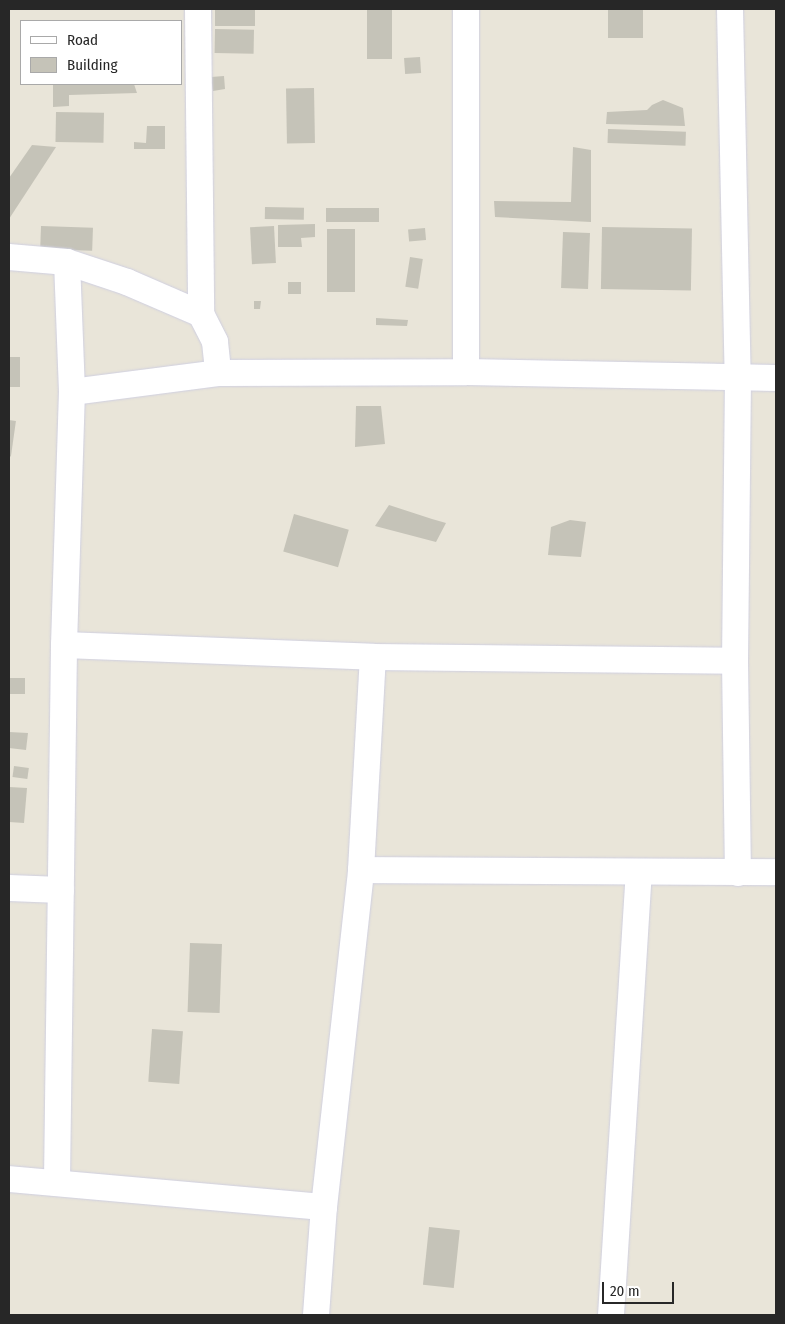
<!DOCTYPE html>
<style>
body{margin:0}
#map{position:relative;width:785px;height:1324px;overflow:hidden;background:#e9e5d9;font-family:"Fira Sans Condensed",sans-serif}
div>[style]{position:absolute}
.building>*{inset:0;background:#c5c3b8;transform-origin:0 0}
.roads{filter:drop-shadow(0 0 1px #cfcfe0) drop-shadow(0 0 1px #cfcfe0)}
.minor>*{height:26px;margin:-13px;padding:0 13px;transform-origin:13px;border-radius:13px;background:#fff}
span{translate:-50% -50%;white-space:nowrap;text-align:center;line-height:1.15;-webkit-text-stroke:5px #fff;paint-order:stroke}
.frame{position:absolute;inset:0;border:10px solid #272727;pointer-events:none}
.legend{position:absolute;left:20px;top:20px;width:162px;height:65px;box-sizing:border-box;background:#fff;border:1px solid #a9a9a9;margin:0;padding:6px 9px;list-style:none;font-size:15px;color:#272727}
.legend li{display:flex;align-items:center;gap:10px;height:25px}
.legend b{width:25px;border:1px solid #a9a9a9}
.scale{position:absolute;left:602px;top:1282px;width:72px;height:22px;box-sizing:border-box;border:2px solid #272727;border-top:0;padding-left:6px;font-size:15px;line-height:18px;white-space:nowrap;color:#272727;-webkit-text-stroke:4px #fff;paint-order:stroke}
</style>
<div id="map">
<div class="building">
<div style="left:215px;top:9px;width:40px;height:17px"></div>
<div style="left:367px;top:9px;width:25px;height:50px"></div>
<div style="left:608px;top:9px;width:35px;height:29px"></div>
<div style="left:215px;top:29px;width:39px;height:24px;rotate:1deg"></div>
<div style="left:420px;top:57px;width:16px;height:16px;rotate:86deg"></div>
<div style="clip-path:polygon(224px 76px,225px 89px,213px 91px,211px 77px)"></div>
<div style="clip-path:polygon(53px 84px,134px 84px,137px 93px,69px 95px,69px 106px,53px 107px)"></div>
<div style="left:314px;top:88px;width:55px;height:28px;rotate:89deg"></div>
<div style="clip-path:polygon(663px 100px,683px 108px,685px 126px,606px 124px,607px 112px,647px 110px,652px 105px)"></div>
<div style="left:56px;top:112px;width:48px;height:30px;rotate:1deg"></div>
<div style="clip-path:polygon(147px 126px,165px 126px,165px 149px,134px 149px,134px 142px,146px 143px)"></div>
<div style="left:608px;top:129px;width:78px;height:14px;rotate:2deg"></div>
<div style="clip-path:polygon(32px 145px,56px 147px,9px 219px,9px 178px)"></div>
<div style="clip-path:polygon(573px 147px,591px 150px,591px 222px,495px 217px,494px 201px,571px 202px)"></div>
<div style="left:265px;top:207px;width:39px;height:12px;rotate:1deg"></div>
<div style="left:379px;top:208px;width:14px;height:53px;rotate:90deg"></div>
<div style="clip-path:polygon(315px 224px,315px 237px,301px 238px,302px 247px,278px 247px,278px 225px)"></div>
<div style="left:41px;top:226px;width:52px;height:23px;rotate:2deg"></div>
<div style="left:274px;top:226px;width:37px;height:24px;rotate:87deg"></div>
<div style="left:602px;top:227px;width:90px;height:62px;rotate:1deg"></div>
<div style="left:425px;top:228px;width:12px;height:17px;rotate:85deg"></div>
<div style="left:327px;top:229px;width:28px;height:63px"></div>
<div style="left:563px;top:232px;width:27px;height:56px;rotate:2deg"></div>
<div style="left:410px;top:257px;width:13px;height:30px;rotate:9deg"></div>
<div style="left:288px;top:282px;width:13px;height:12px"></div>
<div style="clip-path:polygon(254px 301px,261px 301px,260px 309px,254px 309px)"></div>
<div style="clip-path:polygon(376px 318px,408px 320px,407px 326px,376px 325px)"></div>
<div style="left:9px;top:357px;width:11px;height:30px"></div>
<div style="clip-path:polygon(356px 406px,381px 406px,385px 444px,355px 447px)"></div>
<div style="left:9px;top:420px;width:7px;height:36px;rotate:8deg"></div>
<div style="clip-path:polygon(389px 505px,432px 519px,446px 523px,436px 542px,375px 526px)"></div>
<div style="left:294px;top:514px;width:57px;height:39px;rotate:16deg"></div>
<div style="clip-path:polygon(570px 520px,586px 522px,581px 557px,548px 555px,551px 527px)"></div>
<div style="left:9px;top:678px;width:16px;height:16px"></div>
<div style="clip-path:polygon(9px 732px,28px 733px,26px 750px,9px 748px)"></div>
<div style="left:14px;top:766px;width:15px;height:11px;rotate:8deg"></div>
<div style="clip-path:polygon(9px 787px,27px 788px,24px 823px,9px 822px)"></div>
<div style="left:190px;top:943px;width:32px;height:69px;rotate:2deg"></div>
<div style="left:152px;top:1029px;width:31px;height:53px;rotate:4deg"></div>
<div style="left:429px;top:1227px;width:31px;height:58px;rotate:6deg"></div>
</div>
<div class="roads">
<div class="minor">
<div style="left:198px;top:9px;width:305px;rotate:89.4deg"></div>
<div style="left:466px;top:9px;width:363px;rotate:90deg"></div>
<div style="left:730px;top:9px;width:368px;rotate:88.8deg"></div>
<div style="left:738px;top:377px;width:284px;rotate:90.6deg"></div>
<div style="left:735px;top:661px;width:212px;rotate:89.2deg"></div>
<div style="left:9px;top:257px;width:58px;rotate:4.9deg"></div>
<div style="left:67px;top:262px;width:63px;rotate:18.4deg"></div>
<div style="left:127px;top:282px;width:81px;rotate:23.4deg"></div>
<div style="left:201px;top:314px;width:31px;rotate:63deg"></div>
<div style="left:215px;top:342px;width:31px;rotate:84deg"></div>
<div style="left:72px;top:392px;width:147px;rotate:-7.4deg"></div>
<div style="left:218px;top:373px;width:248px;rotate:-0.2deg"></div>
<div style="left:466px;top:372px;width:310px;rotate:1.1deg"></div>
<div style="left:64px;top:645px;width:309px;rotate:2.2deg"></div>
<div style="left:373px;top:657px;width:362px;rotate:0.6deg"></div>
<div style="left:361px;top:870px;width:415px;rotate:0.3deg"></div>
<div style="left:9px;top:888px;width:52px;rotate:2.2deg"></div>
<div style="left:9px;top:1179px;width:316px;rotate:5.1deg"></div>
<div style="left:57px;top:1181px;width:536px;rotate:-89.25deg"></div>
<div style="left:64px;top:645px;width:253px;rotate:-88.2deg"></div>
<div style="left:72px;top:392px;width:130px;rotate:-92.2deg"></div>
<div style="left:316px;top:1315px;width:108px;rotate:-85.8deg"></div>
<div style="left:324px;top:1207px;width:339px;rotate:-83.7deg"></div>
<div style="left:361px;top:870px;width:213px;rotate:-86.8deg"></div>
<div style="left:611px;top:1315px;width:443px;rotate:-86.4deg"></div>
</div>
</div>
<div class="frame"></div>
<ul class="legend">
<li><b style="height:6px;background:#fff"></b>Road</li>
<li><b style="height:14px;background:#c5c3b8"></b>Building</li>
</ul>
<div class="scale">20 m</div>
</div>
